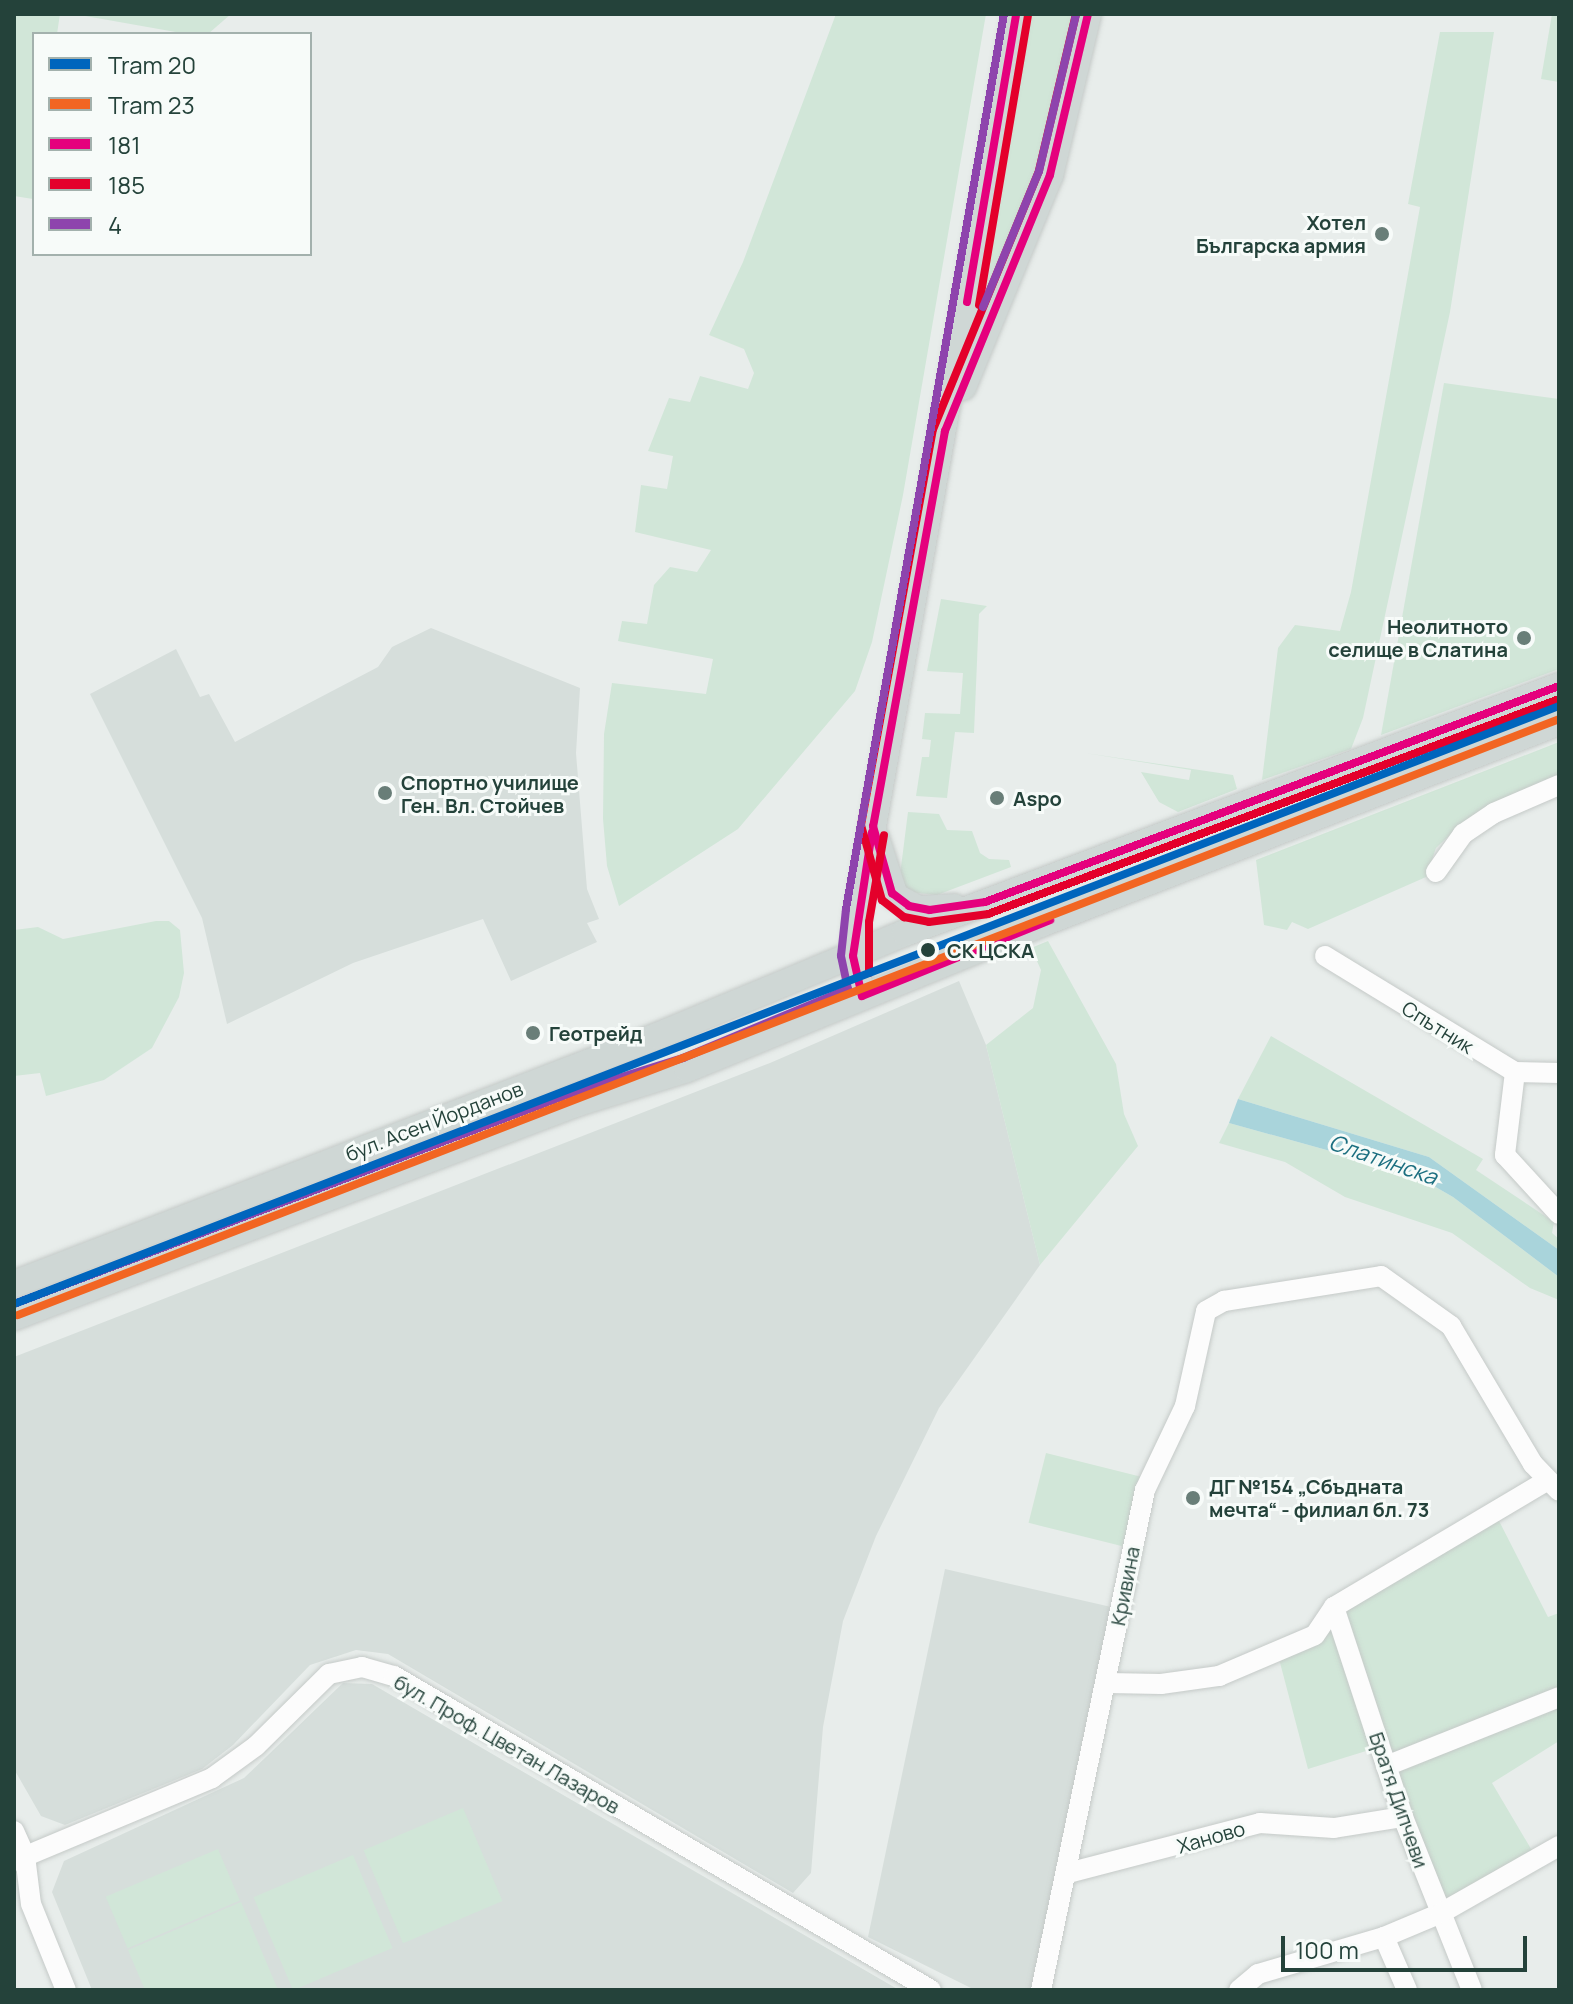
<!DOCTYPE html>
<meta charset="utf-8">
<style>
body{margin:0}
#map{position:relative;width:1573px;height:2004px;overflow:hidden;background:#e8edeb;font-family:Manrope,sans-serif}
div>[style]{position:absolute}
.built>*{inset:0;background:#d6dedb}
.green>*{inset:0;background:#d1e6d8;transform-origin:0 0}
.water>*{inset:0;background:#a9d4db}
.roads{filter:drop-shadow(0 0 2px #c5cac8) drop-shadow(0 0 2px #c5cac8)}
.minor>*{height:20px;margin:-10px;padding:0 10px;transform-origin:10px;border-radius:10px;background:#fcfcfc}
.major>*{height:26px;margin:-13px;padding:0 13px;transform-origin:13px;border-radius:13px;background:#cfd7d5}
.bus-1>*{height:8px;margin:-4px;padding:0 4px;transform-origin:4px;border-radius:4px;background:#e5007d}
.bus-2>*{height:8px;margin:-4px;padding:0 4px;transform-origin:4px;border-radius:4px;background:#e4002b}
.bus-3>*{height:8px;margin:-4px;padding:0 4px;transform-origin:4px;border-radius:4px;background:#8e44ad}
.tram-1>*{height:8px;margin:-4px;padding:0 4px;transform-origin:4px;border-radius:4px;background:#0065bd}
.tram-2>*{height:8px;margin:-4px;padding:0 4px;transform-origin:4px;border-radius:4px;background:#f26522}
.dots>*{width:22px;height:22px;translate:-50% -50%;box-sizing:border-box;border:4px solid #f7fbf9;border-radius:50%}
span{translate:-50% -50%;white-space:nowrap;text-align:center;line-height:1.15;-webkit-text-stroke:6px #f7fbf9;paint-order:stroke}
.poi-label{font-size:20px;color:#24423a;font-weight:700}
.right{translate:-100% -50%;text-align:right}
.left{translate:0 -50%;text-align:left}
.stop-label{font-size:20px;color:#24423a;font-weight:700}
.street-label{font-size:20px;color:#24423a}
.water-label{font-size:22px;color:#1c6f80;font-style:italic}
.frame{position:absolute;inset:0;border:16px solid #24423a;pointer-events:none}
.legend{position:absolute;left:32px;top:32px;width:280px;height:224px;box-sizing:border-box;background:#f7fbf9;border:2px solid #a3b1ad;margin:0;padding:10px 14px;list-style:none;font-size:24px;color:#24423a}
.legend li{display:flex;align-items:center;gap:16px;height:40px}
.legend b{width:40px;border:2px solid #a3b1ad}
.scale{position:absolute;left:1281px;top:1936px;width:246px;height:36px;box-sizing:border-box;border:4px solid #24423a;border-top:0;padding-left:10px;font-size:24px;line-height:28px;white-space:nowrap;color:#24423a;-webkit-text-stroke:6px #f7fbf9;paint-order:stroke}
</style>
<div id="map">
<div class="built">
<div style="clip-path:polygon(431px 628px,580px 688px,576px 753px,587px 889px,599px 919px,587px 923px,597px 942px,511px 981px,483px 919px,353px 963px,227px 1024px,202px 918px,90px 694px,176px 649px,200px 697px,209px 694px,235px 742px,378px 667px,392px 647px)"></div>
<div style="clip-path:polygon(959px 981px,986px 1045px,1040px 1265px,939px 1408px,876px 1536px,843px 1621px,823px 1727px,811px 1873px,793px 1893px,388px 1654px,356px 1650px,310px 1665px,233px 1745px,202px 1769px,65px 1825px,41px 1816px,14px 1769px,14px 1357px,770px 1063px)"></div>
<div style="clip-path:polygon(945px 1569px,1120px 1609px,1041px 1990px,975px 1990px,868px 1937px)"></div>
<div style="clip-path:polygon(343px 1683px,372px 1684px,899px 1990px,92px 1990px,52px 1892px,64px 1861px,244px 1778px)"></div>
</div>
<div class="green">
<div style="clip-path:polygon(14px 14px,60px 14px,57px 34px,34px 34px,33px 199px,14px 196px)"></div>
<div style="clip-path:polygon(74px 14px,231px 14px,208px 34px,187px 34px)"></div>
<div style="clip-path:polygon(836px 14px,986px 14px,903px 495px,872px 642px,855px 691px,738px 829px,619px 906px,607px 866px,603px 819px,604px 734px,612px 683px,706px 694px,713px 659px,618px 641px,622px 621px,647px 624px,654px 585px,670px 567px,697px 572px,711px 550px,635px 532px,641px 485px,667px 489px,673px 456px,648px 451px,669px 398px,690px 402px,700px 376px,748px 389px,754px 373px,744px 349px,709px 335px,743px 262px)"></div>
<div style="clip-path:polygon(1030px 14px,1072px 14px,1042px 157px,977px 317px)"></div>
<div style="clip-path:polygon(1552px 14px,1559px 14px,1559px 82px,1541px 79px)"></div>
<div style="clip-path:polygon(1440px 32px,1494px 32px,1450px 312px,1363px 718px,1351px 749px,1262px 780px,1278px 648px,1295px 625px,1340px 631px,1351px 592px,1420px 207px,1408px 204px)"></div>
<div style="clip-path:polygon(1444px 383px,1559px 399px,1559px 669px,1381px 735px)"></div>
<div style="clip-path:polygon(941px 599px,987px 606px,979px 614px,974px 733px,955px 732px,947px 798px,916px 796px,922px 757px,929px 757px,931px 740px,922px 739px,925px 713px,960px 714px,963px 673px,927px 671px)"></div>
<div style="clip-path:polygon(1559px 742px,1559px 776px,1457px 828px,1436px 848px,1426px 877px,1308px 929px,1292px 922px,1287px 930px,1264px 925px,1256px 860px)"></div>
<div style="clip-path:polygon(1085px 753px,1233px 775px,1237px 789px,1178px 812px,1159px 802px,1141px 772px,1189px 780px,1191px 770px)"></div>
<div style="clip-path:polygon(908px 812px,939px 814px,947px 830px,972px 831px,980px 853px,989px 859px,1009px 860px,1011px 867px,937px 895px,908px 892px,900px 875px)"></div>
<div style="clip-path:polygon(156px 921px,169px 921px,180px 930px,184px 973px,179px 997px,152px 1048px,104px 1080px,46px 1096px,40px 1073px,14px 1076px,14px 930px,38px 927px,63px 939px)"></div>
<div style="clip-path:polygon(1048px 941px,1116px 1064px,1124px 1114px,1138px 1146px,1040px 1265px,986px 1045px,1033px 1008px,1041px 970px,1031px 948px)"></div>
<div style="clip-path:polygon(1271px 1036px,1483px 1159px,1476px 1170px,1554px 1222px,1552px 1233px,1559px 1239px,1559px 1250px,1429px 1157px,1238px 1099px)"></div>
<div style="clip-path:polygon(1229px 1123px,1413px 1174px,1453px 1197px,1559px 1277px,1559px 1300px,1530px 1288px,1452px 1233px,1345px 1197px,1285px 1162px,1219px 1143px)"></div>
<div style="left:1046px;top:1453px;width:100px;height:72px;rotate:14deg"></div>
<div style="clip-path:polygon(1496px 1515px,1548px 1617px,1559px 1613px,1559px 1741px,1492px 1783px,1537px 1859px,1441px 1913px,1379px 1747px,1308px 1769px,1278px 1655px)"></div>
<div style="left:463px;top:1808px;width:101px;height:108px;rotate:67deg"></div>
<div style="left:218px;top:1849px;width:56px;height:122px;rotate:67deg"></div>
<div style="left:353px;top:1855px;width:101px;height:108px;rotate:67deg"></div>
<div style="clip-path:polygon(241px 1902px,278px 1990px,145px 1990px,128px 1950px)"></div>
</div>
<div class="water">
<div style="clip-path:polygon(1238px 1099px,1429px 1157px,1559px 1250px,1559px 1277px,1453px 1197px,1413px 1174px,1229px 1123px)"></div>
</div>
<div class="roads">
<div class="minor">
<div style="left:1436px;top:872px;width:47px;rotate:-54.6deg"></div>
<div style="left:1463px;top:834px;width:37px;rotate:-34deg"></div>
<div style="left:1494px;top:813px;width:71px;rotate:-23.3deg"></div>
<div style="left:1325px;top:956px;width:223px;rotate:31.4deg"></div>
<div style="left:1515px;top:1072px;width:44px;rotate:1.3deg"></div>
<div style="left:1515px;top:1072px;width:84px;rotate:96.9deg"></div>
<div style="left:1505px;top:1155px;width:80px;rotate:47.5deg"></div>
<div style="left:1334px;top:1607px;width:221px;rotate:71.8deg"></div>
<div style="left:1403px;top:1817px;width:186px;rotate:68.3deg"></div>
<div style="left:1334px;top:1607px;width:247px;rotate:-30.7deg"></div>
<div style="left:1108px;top:1683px;width:53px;rotate:1.1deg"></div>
<div style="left:1161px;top:1684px;width:59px;rotate:-7.9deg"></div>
<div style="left:1219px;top:1676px;width:104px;rotate:-23.1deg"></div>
<div style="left:1315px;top:1635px;width:34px;rotate:-56deg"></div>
<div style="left:1386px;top:1766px;width:186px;rotate:-21.7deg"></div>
<div style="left:14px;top:1831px;width:27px;rotate:66deg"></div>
<div style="left:25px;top:1856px;width:48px;rotate:82.9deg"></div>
<div style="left:31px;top:1904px;width:93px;rotate:67.9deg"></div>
<div style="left:14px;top:1861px;width:215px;rotate:-22.7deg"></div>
<div style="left:212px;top:1778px;width:54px;rotate:-36deg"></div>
<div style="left:256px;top:1746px;width:103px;rotate:-44.6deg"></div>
<div style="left:329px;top:1674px;width:34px;rotate:-12deg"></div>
<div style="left:362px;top:1667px;width:33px;rotate:16deg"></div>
<div style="left:394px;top:1676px;width:622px;rotate:30.32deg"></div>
<div style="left:1068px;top:1873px;width:198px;rotate:-14.6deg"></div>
<div style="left:1260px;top:1823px;width:74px;rotate:3.9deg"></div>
<div style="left:1334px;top:1828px;width:70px;rotate:-9.1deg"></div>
<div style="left:1384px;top:1937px;width:58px;rotate:66.5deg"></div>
<div style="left:1041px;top:1990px;width:511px;rotate:-78.25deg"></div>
<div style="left:1145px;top:1490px;width:93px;rotate:-64.5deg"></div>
<div style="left:1185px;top:1406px;width:97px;rotate:-77.5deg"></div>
<div style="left:1206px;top:1311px;width:21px;rotate:-29deg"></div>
<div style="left:1224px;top:1301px;width:159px;rotate:-9deg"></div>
<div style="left:1381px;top:1276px;width:86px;rotate:35.5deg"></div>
<div style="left:1451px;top:1326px;width:161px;rotate:59.3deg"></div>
<div style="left:1533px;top:1464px;width:37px;rotate:46deg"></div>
<div style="left:1239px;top:1990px;width:25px;rotate:-40deg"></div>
<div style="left:1258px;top:1974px;width:131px;rotate:-16.4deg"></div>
<div style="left:1384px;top:1937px;width:62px;rotate:-22.8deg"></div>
<div style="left:1441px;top:1913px;width:136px;rotate:-29.6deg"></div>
</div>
<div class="major">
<div style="left:963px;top:387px;width:229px;rotate:-67.7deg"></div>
<div style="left:1050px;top:175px;width:165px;rotate:-76.7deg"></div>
<div style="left:876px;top:838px;width:61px;rotate:71.9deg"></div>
<div style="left:895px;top:896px;width:26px;rotate:29deg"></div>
<div style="left:918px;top:909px;width:36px;rotate:-3deg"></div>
<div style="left:862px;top:996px;width:41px;rotate:-102.7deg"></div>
<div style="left:853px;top:956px;width:45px;rotate:-83.7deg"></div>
<div style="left:858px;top:911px;width:911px;rotate:-80.01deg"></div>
<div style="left:14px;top:1284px;width:689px;rotate:-21.09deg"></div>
<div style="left:657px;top:1036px;width:269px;rotate:-22.6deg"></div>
<div style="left:905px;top:933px;width:699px;rotate:-20.69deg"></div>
<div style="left:14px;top:1317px;width:603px;rotate:-20.78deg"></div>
<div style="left:578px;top:1103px;width:114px;rotate:-17.3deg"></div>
<div style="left:687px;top:1069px;width:385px;rotate:-22.3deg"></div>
<div style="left:1043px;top:923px;width:554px;rotate:-21.28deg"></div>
</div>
</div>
<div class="bus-1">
<div style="left:1088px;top:14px;width:165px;rotate:103.3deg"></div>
<div style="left:1050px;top:175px;width:277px;rotate:112.3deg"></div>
<div style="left:945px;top:431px;width:402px;rotate:100.3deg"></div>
<div style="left:873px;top:826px;width:70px;rotate:74.2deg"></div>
<div style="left:892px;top:893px;width:21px;rotate:37deg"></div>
<div style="left:909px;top:906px;width:21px;rotate:11deg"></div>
<div style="left:930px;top:910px;width:56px;rotate:-8.3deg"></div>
<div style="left:985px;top:902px;width:613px;rotate:-20.62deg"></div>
<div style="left:967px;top:302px;width:292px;rotate:-80.3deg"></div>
<div style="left:862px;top:996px;width:41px;rotate:-102.7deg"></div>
<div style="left:853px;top:956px;width:125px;rotate:-81.3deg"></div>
<div style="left:862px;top:996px;width:203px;rotate:-22deg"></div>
</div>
<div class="bus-2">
<div style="left:1076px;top:14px;width:161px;rotate:103.3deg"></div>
<div style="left:1039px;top:171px;width:279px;rotate:112.3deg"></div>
<div style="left:933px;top:429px;width:402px;rotate:100.3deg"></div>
<div style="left:861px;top:825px;width:78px;rotate:74.4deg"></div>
<div style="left:882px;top:900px;width:28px;rotate:38deg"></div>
<div style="left:904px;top:917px;width:25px;rotate:11deg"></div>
<div style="left:929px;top:922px;width:60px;rotate:-7.7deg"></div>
<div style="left:988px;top:914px;width:610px;rotate:-20.63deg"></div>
<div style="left:979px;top:305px;width:293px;rotate:-80.4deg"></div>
<div style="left:869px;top:973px;width:51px;rotate:-90deg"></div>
<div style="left:869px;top:922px;width:88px;rotate:-80.2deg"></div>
</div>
<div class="bus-3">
<div style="left:983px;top:307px;width:147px;rotate:-67.6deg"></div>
<div style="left:1039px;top:171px;width:161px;rotate:-76.7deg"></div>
<div style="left:14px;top:1304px;width:599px;rotate:-20.74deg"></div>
<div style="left:574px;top:1092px;width:114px;rotate:-17.3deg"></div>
<div style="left:683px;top:1058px;width:179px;rotate:-22.7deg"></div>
<div style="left:848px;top:989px;width:34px;rotate:-102deg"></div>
<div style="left:841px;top:956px;width:47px;rotate:-83.9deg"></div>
<div style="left:846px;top:909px;width:909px;rotate:-79.99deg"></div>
</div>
<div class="tram-1">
<div style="left:14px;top:1304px;width:1657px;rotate:-21.16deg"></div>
</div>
<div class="tram-2">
<div style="left:18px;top:1315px;width:1652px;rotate:-21.14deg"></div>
</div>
<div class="dots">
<div style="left:1382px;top:234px;background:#697e78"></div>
<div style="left:1524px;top:638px;background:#697e78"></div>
<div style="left:385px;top:793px;background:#697e78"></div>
<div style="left:997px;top:798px;background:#697e78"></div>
<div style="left:928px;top:950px;background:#24423a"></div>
<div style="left:533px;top:1033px;background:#697e78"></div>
<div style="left:1193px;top:1498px;background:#697e78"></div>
</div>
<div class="poi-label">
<span class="right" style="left:1366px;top:234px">Хотел<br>Българска армия</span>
<span class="right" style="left:1508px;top:638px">Неолитното<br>селище в Слатина</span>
<span class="left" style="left:401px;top:794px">Спортно училище<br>Ген. Вл. Стойчев</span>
<span class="left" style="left:1013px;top:798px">Aspo</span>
<span class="left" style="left:549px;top:1033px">Геотрейд</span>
<span class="left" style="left:1209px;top:1498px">ДГ №154 „Сбъдната<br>мечта“ - филиал бл. 73</span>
</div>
<div class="stop-label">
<span class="left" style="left:947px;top:950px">СК ЦСКА</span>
</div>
<div class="street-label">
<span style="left:1438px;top:1027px;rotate:32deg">Спътник</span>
<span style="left:434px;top:1121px;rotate:-21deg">бул. Асен Йорданов</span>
<span style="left:1125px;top:1586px;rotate:-79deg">Кривина</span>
<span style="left:507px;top:1744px;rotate:30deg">бул. Проф. Цветан Лазаров</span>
<span style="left:1399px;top:1800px;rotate:71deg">Братя Дипчеви</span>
<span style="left:1211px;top:1837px;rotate:-16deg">Ханово</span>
</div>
<div class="water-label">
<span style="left:1383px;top:1160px;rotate:19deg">Слатинска</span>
</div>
<div class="frame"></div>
<ul class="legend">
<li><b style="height:10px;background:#0065bd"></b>Tram 20</li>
<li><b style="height:10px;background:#f26522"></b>Tram 23</li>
<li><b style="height:10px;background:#e5007d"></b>181</li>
<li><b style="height:10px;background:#e4002b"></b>185</li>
<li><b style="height:10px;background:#8e44ad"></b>4</li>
</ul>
<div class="scale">100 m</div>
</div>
